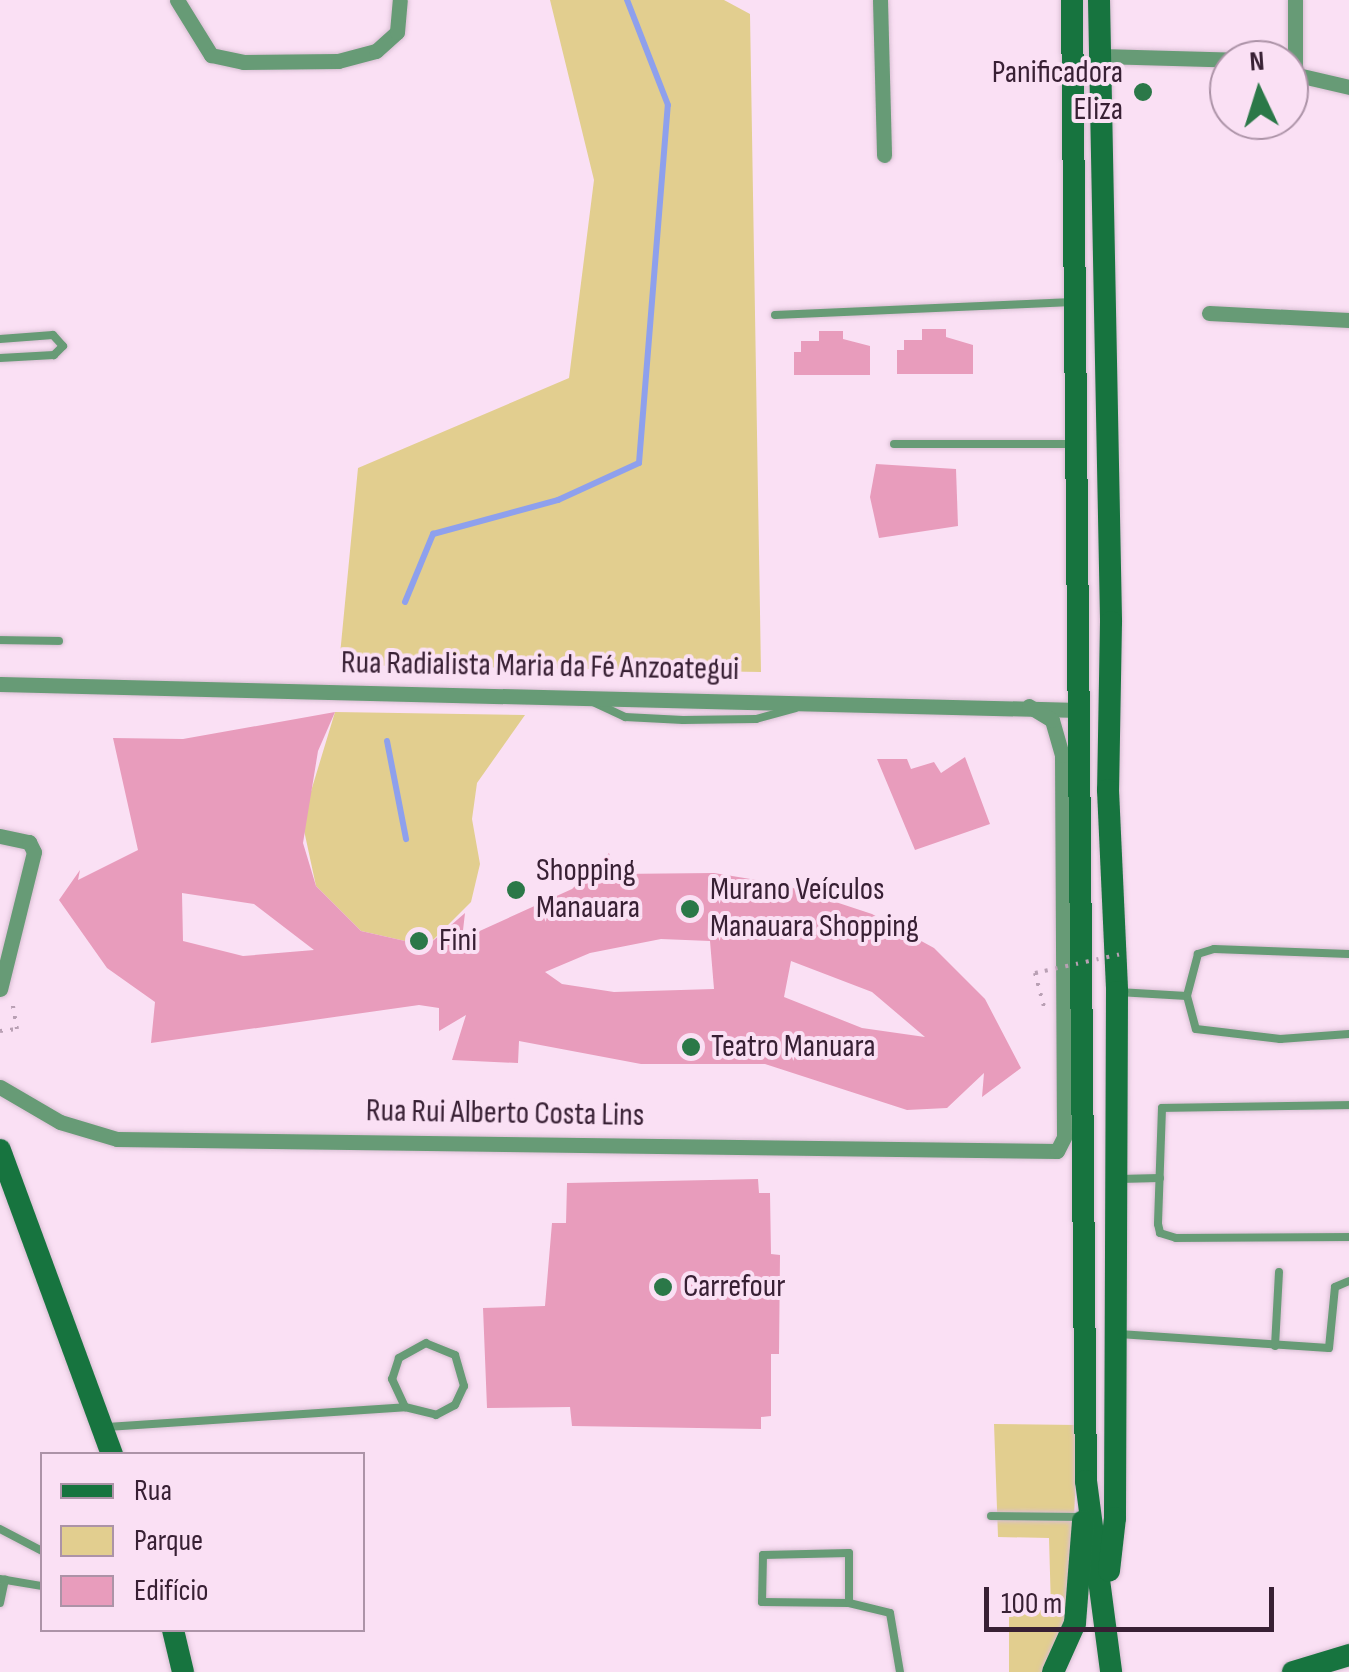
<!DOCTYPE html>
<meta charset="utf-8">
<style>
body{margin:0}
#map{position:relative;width:1349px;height:1672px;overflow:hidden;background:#fae0f4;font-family:"Sofia Sans Condensed",sans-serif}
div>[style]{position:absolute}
.green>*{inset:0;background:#e2ce8f}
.stream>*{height:6px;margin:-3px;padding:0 3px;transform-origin:3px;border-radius:3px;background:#8ea0ed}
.building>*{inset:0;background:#e89cbc}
.path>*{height:4px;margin-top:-2px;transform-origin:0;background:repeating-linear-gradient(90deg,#b9a0b4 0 2.5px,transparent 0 10.5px)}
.roads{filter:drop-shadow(0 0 2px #d7bdd1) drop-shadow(0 0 2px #d7bdd1)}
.lane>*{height:8px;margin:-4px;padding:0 4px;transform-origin:4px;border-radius:4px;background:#679b76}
.street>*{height:15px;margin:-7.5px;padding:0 7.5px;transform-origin:7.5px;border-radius:7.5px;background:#679b76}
.secondary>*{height:22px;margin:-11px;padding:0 11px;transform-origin:11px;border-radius:11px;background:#17743f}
.path-bridge>*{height:4px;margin-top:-2px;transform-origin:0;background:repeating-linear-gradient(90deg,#b9a0b4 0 2.5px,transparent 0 10.5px)}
.dots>*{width:28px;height:28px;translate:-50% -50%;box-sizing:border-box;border:5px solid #fae0f4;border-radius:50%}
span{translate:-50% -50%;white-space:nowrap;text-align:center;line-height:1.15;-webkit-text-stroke:8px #fae0f4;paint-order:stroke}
.poi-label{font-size:32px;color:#382034}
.right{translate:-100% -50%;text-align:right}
.left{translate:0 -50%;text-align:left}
.street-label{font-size:32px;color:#382034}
.legend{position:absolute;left:40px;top:1452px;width:325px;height:180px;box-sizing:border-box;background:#fae0f4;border:2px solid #ac93a7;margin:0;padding:12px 18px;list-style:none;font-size:30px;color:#382034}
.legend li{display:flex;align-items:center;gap:20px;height:50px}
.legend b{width:50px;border:2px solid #ac93a7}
.north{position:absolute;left:1209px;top:40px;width:100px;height:100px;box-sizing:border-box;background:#fae0f4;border:2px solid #ac93a7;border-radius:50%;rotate:356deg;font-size:28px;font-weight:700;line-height:40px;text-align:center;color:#382034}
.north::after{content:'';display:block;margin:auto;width:35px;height:45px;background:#2b7848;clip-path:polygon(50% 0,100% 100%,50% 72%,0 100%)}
.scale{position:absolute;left:984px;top:1587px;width:290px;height:45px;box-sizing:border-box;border:5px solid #382034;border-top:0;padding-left:12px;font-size:30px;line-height:35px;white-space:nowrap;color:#382034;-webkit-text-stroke:8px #fae0f4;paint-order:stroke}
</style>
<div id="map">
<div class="green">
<div style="clip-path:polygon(550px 0,724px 0,750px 14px,761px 672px,339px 665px,358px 468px,569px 378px,594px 180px)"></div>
<div style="clip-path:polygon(335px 712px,525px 715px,477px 783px,472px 819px,480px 864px,471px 902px,427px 946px,361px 931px,316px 886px,302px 821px)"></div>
<div style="clip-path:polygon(994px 1424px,1078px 1425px,1069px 1637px,1049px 1672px,1009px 1672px,1009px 1613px,1051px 1609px,1049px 1538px,998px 1537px)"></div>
</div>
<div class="stream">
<div style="left:405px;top:602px;width:74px;rotate:-67.6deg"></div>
<div style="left:433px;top:534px;width:130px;rotate:-15.2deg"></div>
<div style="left:558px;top:500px;width:89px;rotate:-24.6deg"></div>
<div style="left:639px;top:463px;width:359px;rotate:-85.4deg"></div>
<div style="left:668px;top:105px;width:113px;rotate:-111.3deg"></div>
<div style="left:387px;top:741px;width:100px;rotate:79deg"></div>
</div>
<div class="building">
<div style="clip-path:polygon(922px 329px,946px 329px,946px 337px,973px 345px,973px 374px,897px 374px,897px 350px,904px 350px,904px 340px,922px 340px)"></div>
<div style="clip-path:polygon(819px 331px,843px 331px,843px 339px,870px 346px,870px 375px,794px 375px,794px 352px,801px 352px,801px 341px,819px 341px)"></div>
<div style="clip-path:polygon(876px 464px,956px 469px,958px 526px,879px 538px,870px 497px)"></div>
<div style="clip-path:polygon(evenodd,335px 712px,318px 751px,303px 843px,316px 886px,361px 931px,427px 946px,465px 913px,462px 939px,572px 889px,609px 853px,616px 874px,714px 873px,781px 884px,872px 914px,934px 948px,985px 999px,1021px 1068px,982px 1097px,984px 1073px,947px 1108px,907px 1110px,765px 1064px,641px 1064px,519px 1041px,518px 1063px,452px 1060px,466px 1015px,439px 1031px,439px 1008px,419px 1005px,151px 1043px,155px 1002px,107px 968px,59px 900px,80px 870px,78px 880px,138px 850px,113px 738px,183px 739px,335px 712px,182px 893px,254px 904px,314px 950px,243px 956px,183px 941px,182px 893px,335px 712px,661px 939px,710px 941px,714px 989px,614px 992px,562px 984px,545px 972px,590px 953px,661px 939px,335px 712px,791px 961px,872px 992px,925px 1037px,862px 1028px,784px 997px,791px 961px)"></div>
<div style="clip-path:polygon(965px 757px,990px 824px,915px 850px,877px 759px,907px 759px,911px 769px,934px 762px,941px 773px)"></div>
<div style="clip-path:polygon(758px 1179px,759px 1193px,770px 1193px,771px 1254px,780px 1255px,779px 1354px,771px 1354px,771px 1416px,761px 1417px,761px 1429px,572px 1426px,570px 1407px,487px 1408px,483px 1308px,545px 1306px,552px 1223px,566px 1223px,567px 1183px)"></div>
</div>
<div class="path">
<div style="left:1035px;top:973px;width:35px;rotate:75deg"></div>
<div style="left:0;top:1031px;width:17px;rotate:-7deg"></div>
<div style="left:17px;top:1029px;width:27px;rotate:-100deg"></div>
</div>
<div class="roads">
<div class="lane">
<div style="left:775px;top:315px;width:298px;rotate:-2.5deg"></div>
<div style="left:0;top:339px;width:53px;rotate:-4.3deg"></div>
<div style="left:53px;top:335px;width:15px;rotate:48deg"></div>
<div style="left:63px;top:346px;width:13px;rotate:135deg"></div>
<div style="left:54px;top:355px;width:54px;rotate:176.8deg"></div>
<div style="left:894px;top:444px;width:181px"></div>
<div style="left:0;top:640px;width:59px;rotate:1deg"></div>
<div style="left:591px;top:701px;width:38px;rotate:25deg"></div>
<div style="left:625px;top:717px;width:58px;rotate:3deg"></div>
<div style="left:683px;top:720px;width:73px;rotate:-0.8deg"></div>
<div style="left:756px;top:719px;width:41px;rotate:-15.4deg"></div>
<div style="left:1349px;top:954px;width:135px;rotate:-177.9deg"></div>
<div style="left:1214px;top:949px;width:17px;rotate:163deg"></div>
<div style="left:1198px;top:954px;width:43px;rotate:104.7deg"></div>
<div style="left:1187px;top:996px;width:34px;rotate:75deg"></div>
<div style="left:1196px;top:1029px;width:85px;rotate:6.8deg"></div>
<div style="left:1280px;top:1039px;width:69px;rotate:-4.1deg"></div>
<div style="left:1118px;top:992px;width:69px;rotate:3.3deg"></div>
<div style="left:1349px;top:1105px;width:187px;rotate:179.1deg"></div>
<div style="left:1162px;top:1108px;width:116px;rotate:92deg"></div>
<div style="left:1158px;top:1224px;width:9px;rotate:77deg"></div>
<div style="left:1160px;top:1233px;width:17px;rotate:17deg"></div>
<div style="left:1176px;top:1238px;width:173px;rotate:-0.3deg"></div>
<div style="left:1119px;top:1179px;width:41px;rotate:-1.4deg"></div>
<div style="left:1119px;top:1334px;width:210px;rotate:3.8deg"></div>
<div style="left:1329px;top:1348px;width:61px;rotate:-84.4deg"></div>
<div style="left:1335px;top:1287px;width:15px;rotate:-23deg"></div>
<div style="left:1275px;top:1346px;width:74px;rotate:-86.9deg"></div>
<div style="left:107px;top:1427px;width:299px;rotate:-3.8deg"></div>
<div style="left:405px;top:1407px;width:32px;rotate:14deg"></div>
<div style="left:436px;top:1415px;width:21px;rotate:-28deg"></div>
<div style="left:455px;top:1405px;width:21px;rotate:-65deg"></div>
<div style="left:464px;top:1386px;width:32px;rotate:-106deg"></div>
<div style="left:455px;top:1355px;width:31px;rotate:-158deg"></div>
<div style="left:426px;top:1343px;width:31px;rotate:151deg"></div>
<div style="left:399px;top:1358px;width:22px;rotate:108deg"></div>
<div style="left:392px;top:1379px;width:31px;rotate:65deg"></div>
<div style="left:991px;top:1516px;width:88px;rotate:0.7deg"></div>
<div style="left:0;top:1529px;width:47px;rotate:27.6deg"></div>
<div style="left:0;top:1579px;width:43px;rotate:9.5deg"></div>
<div style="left:0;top:1603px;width:24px;rotate:-78deg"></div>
<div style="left:849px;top:1603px;width:50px;rotate:-90deg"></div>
<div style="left:849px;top:1553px;width:86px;rotate:178.7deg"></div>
<div style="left:763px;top:1555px;width:47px;rotate:91.2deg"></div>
<div style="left:762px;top:1602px;width:87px;rotate:0.7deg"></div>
<div style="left:849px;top:1603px;width:42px;rotate:13.7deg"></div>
<div style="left:890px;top:1613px;width:60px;rotate:80.4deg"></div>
</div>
<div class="street">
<div style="left:177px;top:0;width:65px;rotate:58.3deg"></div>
<div style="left:211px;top:55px;width:33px;rotate:12deg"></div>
<div style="left:243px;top:62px;width:95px;rotate:-0.6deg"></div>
<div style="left:338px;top:61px;width:39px;rotate:-15deg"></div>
<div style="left:376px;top:51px;width:28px;rotate:-42deg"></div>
<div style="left:397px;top:32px;width:32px;rotate:-85deg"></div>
<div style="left:880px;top:0;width:155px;rotate:88.5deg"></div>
<div style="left:1295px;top:0;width:75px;rotate:90deg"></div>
<div style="left:1100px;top:56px;width:145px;rotate:1.6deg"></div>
<div style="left:1289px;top:73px;width:62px;rotate:13.1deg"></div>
<div style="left:1209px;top:313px;width:140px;rotate:2.9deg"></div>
<div style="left:0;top:684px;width:1079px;rotate:1.38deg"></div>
<div style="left:0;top:836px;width:30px;rotate:12deg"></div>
<div style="left:29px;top:842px;width:11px;rotate:63deg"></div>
<div style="left:34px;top:852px;width:141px;rotate:103.9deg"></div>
<div style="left:0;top:1087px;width:69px;rotate:30.3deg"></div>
<div style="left:60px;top:1122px;width:59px;rotate:16.6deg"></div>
<div style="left:117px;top:1139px;width:940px;rotate:0.73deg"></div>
<div style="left:1057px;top:1151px;width:16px;rotate:-63deg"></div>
<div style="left:1064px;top:1137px;width:382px;rotate:-90.3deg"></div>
<div style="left:1062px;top:755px;width:36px;rotate:-106deg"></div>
<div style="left:1052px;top:720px;width:27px;rotate:-149deg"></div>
</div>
<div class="secondary">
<div style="left:1072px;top:0;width:1481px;rotate:89.46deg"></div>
<div style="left:1086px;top:1481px;width:193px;rotate:82.5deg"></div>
<div style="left:1099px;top:0;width:622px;rotate:88.89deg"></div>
<div style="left:1111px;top:622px;width:168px;rotate:91deg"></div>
<div style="left:1108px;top:790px;width:202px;rotate:87.4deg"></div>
<div style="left:1117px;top:992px;width:526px;rotate:90.22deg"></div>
<div style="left:1115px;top:1518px;width:53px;rotate:96.5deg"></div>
<div style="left:0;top:1150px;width:324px;rotate:69.8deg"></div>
<div style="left:173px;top:1630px;width:43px;rotate:76.6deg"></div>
<div style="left:1053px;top:1672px;width:54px;rotate:-65.8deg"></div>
<div style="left:1075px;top:1623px;width:102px;rotate:-85.5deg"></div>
<div style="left:1293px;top:1672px;width:59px;rotate:-16.9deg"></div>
</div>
</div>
<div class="path-bridge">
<div style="left:1035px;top:973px;width:93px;rotate:-12.4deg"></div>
</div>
<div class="dots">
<div style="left:1143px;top:92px;background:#2b7848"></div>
<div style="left:516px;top:890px;background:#2b7848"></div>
<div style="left:690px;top:909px;background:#2b7848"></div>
<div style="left:419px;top:941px;background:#2b7848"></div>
<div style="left:691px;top:1047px;background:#2b7848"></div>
<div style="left:663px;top:1287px;background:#2b7848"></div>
</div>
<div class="poi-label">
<span class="right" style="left:1123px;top:92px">Panificadora<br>Eliza</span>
<span class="left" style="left:536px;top:890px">Shopping<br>Manauara</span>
<span class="left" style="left:710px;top:909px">Murano Veículos<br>Manauara Shopping</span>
<span class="left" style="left:439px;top:941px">Fini</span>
<span class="left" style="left:711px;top:1047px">Teatro Manuara</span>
<span class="left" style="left:683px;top:1287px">Carrefour</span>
</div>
<div class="street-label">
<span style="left:540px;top:667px;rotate:1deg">Rua Radialista Maria da Fé Anzoategui</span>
<span style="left:505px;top:1114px;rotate:1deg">Rua Rui Alberto Costa Lins</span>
</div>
<ul class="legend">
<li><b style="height:12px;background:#17743f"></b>Rua</li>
<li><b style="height:28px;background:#e2ce8f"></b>Parque</li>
<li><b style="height:28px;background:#e89cbc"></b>Edifício</li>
</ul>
<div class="north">N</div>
<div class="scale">100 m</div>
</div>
